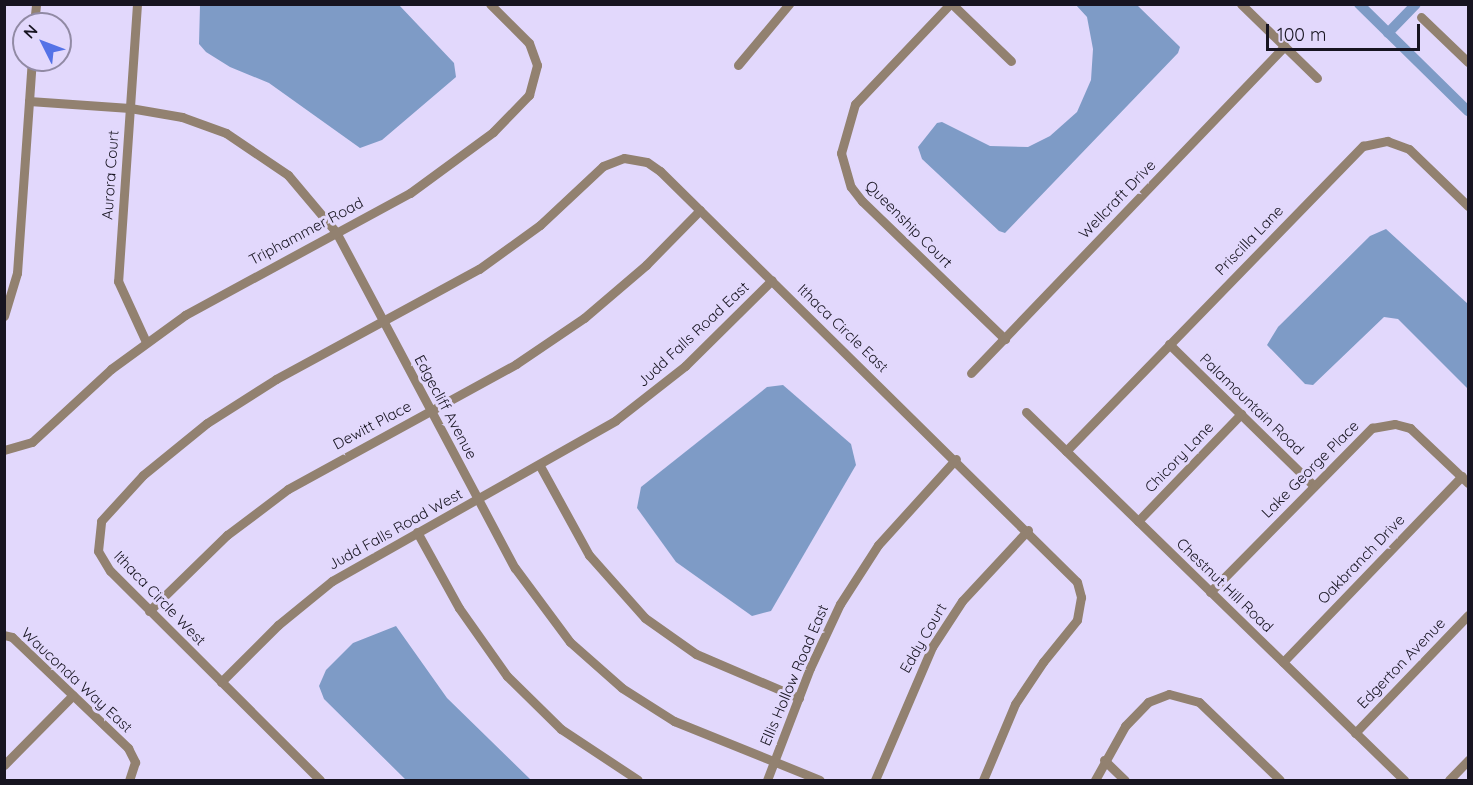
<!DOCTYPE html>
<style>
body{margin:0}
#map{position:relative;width:1473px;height:785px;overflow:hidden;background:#e2d8fc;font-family:Quicksand,sans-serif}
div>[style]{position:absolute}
.water>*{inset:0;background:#7e9bc6}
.canal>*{height:10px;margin:-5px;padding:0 5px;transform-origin:5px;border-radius:5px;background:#7e9bc6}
.street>*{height:9px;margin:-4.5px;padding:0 4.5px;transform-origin:4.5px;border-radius:4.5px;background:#928170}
span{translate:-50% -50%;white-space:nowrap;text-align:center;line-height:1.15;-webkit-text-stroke:6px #e2d8fc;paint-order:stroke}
.street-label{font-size:15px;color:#171420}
.frame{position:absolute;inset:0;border:6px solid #171420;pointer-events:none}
.north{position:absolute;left:12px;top:12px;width:60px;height:60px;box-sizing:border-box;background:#e2d8fc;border:2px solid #918aa4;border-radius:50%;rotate:312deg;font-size:16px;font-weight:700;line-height:24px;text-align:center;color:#171420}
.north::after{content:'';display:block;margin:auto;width:21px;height:27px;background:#5472e7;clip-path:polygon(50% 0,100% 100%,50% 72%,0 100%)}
.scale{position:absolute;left:1266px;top:24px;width:154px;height:27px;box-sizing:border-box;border:3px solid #171420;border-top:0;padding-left:8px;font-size:18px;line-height:21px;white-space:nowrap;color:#171420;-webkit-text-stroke:4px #e2d8fc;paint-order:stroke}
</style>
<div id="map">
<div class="water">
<div style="clip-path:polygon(200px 5px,399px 5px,454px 63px,456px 77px,382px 140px,360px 148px,269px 83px,230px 67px,206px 52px,199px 44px)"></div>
<div style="clip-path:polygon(1076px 5px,1137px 5px,1180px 47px,1178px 53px,1005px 233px,999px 231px,922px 159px,918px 147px,937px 123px,942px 122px,990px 146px,1028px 147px,1050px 136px,1077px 112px,1091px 80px,1093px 49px,1087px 17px)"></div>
<div style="clip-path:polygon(1386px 229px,1468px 304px,1468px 389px,1398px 319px,1384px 317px,1313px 385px,1305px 384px,1267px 345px,1278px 327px,1370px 236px)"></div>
<div style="clip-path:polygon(783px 385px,851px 444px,856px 465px,771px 611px,752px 616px,676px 562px,637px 508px,641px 487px,767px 387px)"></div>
<div style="clip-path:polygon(396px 626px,447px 698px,531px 780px,406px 780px,324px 699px,319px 686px,326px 670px,353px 643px)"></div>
</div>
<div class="canal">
<div style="left:1359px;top:4px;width:153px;rotate:44.5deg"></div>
<div style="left:1388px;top:33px;width:40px;rotate:-46deg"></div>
</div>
<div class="street">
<div style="left:137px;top:4px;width:278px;rotate:93.9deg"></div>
<div style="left:118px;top:281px;width:67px;rotate:65.3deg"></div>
<div style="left:950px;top:4px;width:138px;rotate:133.5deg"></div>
<div style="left:855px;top:104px;width:51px;rotate:105.9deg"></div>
<div style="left:841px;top:153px;width:35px;rotate:74deg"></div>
<div style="left:851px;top:187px;width:18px;rotate:52deg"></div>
<div style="left:862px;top:201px;width:199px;rotate:44deg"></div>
<div style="left:952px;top:4px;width:82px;rotate:44deg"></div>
<div style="left:1241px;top:4px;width:106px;rotate:44.2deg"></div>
<div style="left:1421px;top:17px;width:65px;rotate:43.8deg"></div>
<div style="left:34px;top:24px;width:20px;rotate:-84deg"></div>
<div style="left:738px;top:65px;width:80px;rotate:-50.1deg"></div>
<div style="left:29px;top:101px;width:101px;rotate:4deg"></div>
<div style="left:130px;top:108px;width:53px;rotate:9.8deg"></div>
<div style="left:182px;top:117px;width:47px;rotate:20deg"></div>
<div style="left:226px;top:133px;width:75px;rotate:34.1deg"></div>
<div style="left:288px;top:175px;width:75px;rotate:49.9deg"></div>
<div style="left:336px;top:232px;width:381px;rotate:62deg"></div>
<div style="left:515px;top:568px;width:92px;rotate:53.4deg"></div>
<div style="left:570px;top:642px;width:69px;rotate:41.5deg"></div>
<div style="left:622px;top:688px;width:62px;rotate:32.4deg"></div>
<div style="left:674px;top:721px;width:157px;rotate:22deg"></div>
<div style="left:4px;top:316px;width:45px;rotate:-73.2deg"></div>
<div style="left:17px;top:273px;width:214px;rotate:-86deg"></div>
<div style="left:1169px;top:344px;width:202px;rotate:44.4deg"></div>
<div style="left:971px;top:373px;width:453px;rotate:-46.2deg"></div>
<div style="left:1026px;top:412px;width:528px;rotate:44.23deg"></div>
<div style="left:4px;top:450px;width:29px;rotate:-16deg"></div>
<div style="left:32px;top:442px;width:108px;rotate:-42.7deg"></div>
<div style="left:111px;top:369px;width:92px;rotate:-36.1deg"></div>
<div style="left:185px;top:315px;width:256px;rotate:-28.5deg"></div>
<div style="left:410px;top:193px;width:103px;rotate:-36.3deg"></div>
<div style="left:493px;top:132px;width:52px;rotate:-45.8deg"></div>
<div style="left:529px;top:95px;width:31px;rotate:-75deg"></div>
<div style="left:537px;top:65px;width:23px;rotate:-110deg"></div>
<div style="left:529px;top:43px;width:55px;rotate:-135deg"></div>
<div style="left:1066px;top:451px;width:426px;rotate:-45.8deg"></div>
<div style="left:1363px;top:146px;width:25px;rotate:-12deg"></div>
<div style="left:1387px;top:141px;width:23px;rotate:20deg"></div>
<div style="left:1409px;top:149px;width:82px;rotate:44deg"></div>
<div style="left:540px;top:466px;width:102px;rotate:61.2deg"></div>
<div style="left:589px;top:555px;width:84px;rotate:48.4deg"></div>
<div style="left:645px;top:618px;width:62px;rotate:35.2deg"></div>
<div style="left:696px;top:654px;width:112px;rotate:23.1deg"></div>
<div style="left:1138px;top:521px;width:149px;rotate:-46.1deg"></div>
<div style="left:417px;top:532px;width:87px;rotate:61.1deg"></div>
<div style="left:459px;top:608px;width:83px;rotate:54.8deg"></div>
<div style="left:507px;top:676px;width:76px;rotate:44.5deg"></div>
<div style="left:561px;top:729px;width:92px;rotate:33.5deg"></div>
<div style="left:1210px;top:592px;width:231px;rotate:-45.4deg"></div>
<div style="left:1372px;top:428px;width:23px;rotate:-10deg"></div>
<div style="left:1395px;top:424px;width:16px;rotate:15deg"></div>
<div style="left:1410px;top:428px;width:80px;rotate:43.5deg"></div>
<div style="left:149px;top:611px;width:109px;rotate:-44.3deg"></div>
<div style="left:227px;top:535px;width:76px;rotate:-37deg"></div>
<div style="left:288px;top:489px;width:260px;rotate:-28.7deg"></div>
<div style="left:516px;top:364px;width:82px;rotate:-34.1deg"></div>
<div style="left:584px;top:318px;width:82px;rotate:-40.5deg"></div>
<div style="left:646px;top:265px;width:77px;rotate:-45.5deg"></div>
<div style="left:4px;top:635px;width:8px;rotate:14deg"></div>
<div style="left:12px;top:637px;width:161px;rotate:43.7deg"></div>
<div style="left:128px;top:748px;width:16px;rotate:63deg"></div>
<div style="left:135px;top:762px;width:19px;rotate:108deg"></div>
<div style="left:1283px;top:662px;width:258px;rotate:-46.1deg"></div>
<div style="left:221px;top:682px;width:81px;rotate:-45deg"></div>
<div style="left:278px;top:625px;width:70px;rotate:-39.2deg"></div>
<div style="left:332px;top:581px;width:326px;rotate:-29.5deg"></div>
<div style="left:616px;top:420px;width:88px;rotate:-38deg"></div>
<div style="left:685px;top:366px;width:122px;rotate:-44.7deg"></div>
<div style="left:1355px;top:733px;width:163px;rotate:-46.2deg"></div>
<div style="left:1104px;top:760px;width:29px;rotate:44deg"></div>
<div style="left:4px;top:765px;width:98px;rotate:-45.4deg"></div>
<div style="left:320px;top:780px;width:296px;rotate:-135.1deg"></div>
<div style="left:110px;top:571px;width:23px;rotate:-121deg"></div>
<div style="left:98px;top:551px;width:30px;rotate:-84deg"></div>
<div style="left:101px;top:521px;width:62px;rotate:-47.6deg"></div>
<div style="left:143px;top:475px;width:82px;rotate:-39.1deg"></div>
<div style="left:207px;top:423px;width:82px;rotate:-32.5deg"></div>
<div style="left:276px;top:379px;width:231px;rotate:-28.5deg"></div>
<div style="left:479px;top:269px;width:75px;rotate:-35.8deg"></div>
<div style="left:540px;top:225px;width:86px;rotate:-43.1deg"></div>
<div style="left:603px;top:166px;width:22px;rotate:-21deg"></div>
<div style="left:624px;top:158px;width:23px;rotate:10deg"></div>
<div style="left:647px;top:162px;width:16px;rotate:35deg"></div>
<div style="left:660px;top:171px;width:585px;rotate:44.58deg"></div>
<div style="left:1077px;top:582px;width:16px;rotate:75deg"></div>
<div style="left:1081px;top:597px;width:23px;rotate:100deg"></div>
<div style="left:1077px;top:620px;width:54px;rotate:129deg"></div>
<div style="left:1043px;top:662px;width:50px;rotate:123.7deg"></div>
<div style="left:1015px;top:704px;width:82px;rotate:112.8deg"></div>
<div style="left:767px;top:780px;width:120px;rotate:-69deg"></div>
<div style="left:810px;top:668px;width:71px;rotate:-64.9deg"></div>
<div style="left:840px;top:604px;width:70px;rotate:-57.2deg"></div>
<div style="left:878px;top:545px;width:116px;rotate:-47.8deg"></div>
<div style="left:875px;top:780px;width:145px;rotate:-66.8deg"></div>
<div style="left:932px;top:647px;width:55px;rotate:-56.9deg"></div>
<div style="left:962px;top:601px;width:97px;rotate:-47.1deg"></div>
<div style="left:1095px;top:780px;width:62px;rotate:-60.9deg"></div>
<div style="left:1125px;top:726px;width:33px;rotate:-46deg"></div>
<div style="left:1148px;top:702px;width:22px;rotate:-21deg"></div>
<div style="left:1169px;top:694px;width:31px;rotate:15deg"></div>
<div style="left:1199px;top:702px;width:112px;rotate:43.9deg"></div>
<div style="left:1449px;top:780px;width:28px;rotate:-46deg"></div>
</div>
<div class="street-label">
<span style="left:110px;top:175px;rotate:-86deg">Aurora Court</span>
<span style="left:1117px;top:199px;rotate:-46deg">Wellcraft Drive</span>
<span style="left:909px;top:224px;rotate:45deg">Queenship Court</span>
<span style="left:306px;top:231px;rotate:-28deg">Triphammer Road</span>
<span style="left:1249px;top:240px;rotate:-46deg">Priscilla Lane</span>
<span style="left:843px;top:328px;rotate:44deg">Ithaca Circle East</span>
<span style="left:693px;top:334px;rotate:-43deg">Judd Falls Road East</span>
<span style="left:1252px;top:404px;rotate:44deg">Palamountain Road</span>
<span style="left:446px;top:407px;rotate:62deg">Edgecliff Avenue</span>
<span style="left:372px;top:425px;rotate:-28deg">Dewitt Place</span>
<span style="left:1179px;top:457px;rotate:-46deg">Chicory Lane</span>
<span style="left:1310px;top:469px;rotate:-45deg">Lake George Place</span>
<span style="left:395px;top:529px;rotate:-29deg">Judd Falls Road West</span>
<span style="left:1361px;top:559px;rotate:-46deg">Oakbranch Drive</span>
<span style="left:1225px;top:585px;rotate:44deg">Chestnut Hill Road</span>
<span style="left:160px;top:598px;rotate:46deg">Ithaca Circle West</span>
<span style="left:923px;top:638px;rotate:-60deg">Eddy Court</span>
<span style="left:1401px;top:663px;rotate:-46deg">Edgerton Avenue</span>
<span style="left:794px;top:675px;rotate:-67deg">Ellis Hollow Road East</span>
<span style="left:77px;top:680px;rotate:43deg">Wauconda Way East</span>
</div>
<div class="frame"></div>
<div class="north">N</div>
<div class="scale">100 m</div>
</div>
